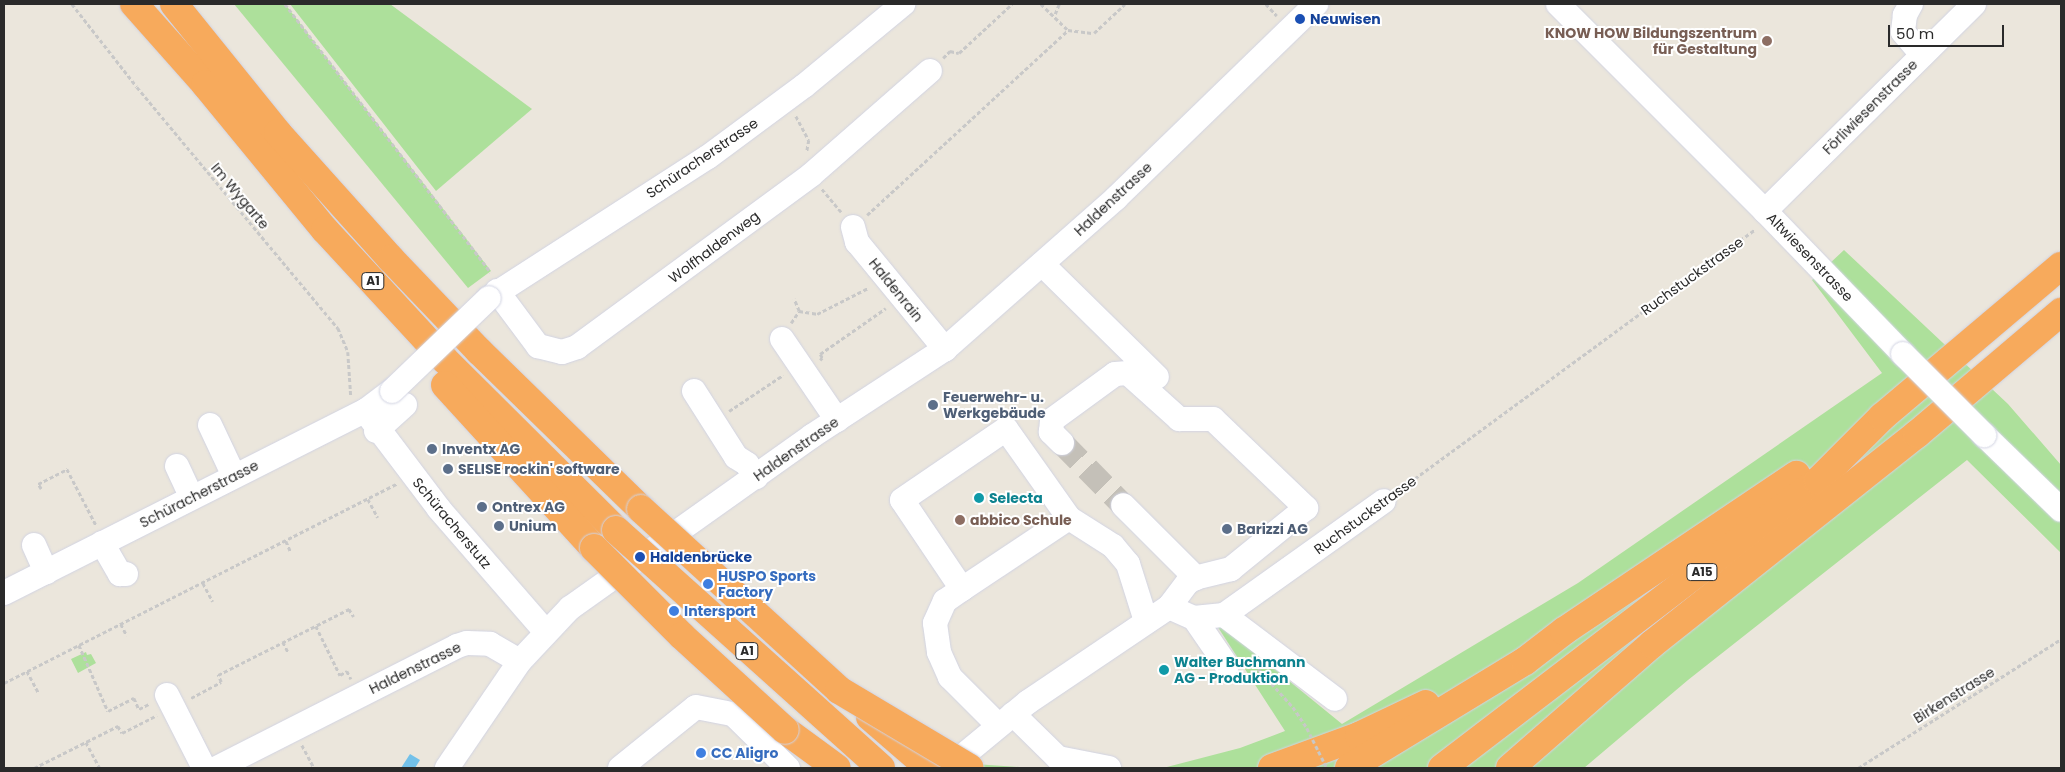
<!DOCTYPE html>
<meta charset="utf-8">
<style>
body{margin:0}
#map{position:relative;width:2065px;height:772px;overflow:hidden;background:#ebe6dc;font-family:Poppins,sans-serif}
div>[style]{position:absolute}
.green>*{inset:0;background:#ade09b}
.water>*{inset:0;background:#73c1e9}
.minor-tunnel>*{height:24px;margin-top:-12px;transform-origin:0;background:repeating-linear-gradient(90deg,#c4c0b8 0 24px,transparent 0 36px)}
.path>*{height:2.5px;margin-top:-1.25px;transform-origin:0;background:repeating-linear-gradient(90deg,#c8c8c8 0 4px,transparent 0 6.5px)}
.roads{filter:drop-shadow(0 0 1px #d1d3e2) drop-shadow(0 0 1px #d1d3e2)}
.minor>*{height:24px;margin:-12px;padding:0 12px;transform-origin:12px;border-radius:12px;background:#fff}
.highway>*{height:28px;margin:-14px;padding:0 14px;transform-origin:14px;border-radius:14px;background:#f7aa5c}
.path-bridge>*{height:2.5px;margin-top:-1.25px;transform-origin:0;background:repeating-linear-gradient(90deg,#c8c8c8 0 4px,transparent 0 6.5px)}
.bridges{filter:drop-shadow(0 0 1px #d1d3e2) drop-shadow(0 0 1px #d1d3e2)}
.minor-bridge>*{height:24px;margin:-12px;padding:0 12px;transform-origin:12px;border-radius:12px;background:#fff}
.highway-bridge>*{height:28px;margin:-14px;padding:0 14px;transform-origin:14px;border-radius:14px;background:#f7aa5c}
.dots>*{width:14px;height:14px;translate:-50% -50%;box-sizing:border-box;border:2px solid #fff;border-radius:50%}
span{translate:-50% -50%;white-space:nowrap;text-align:center;line-height:1.15;-webkit-text-stroke:4px #fff;paint-order:stroke}
.shield-label span{padding:1px 4px;background:#fff;border:1px solid;border-radius:4px;-webkit-text-stroke-width:0}
.shield-label{font-size:12px;color:#2a2a2a;font-weight:700}
.transit-label{font-size:14px;color:#164399;font-weight:700}
.left{translate:0 -50%;text-align:left}
.education-label{font-size:14px;color:#785e54;font-weight:700}
.right{translate:-100% -50%;text-align:right}
.street-label{font-size:14px;color:#2a2a2a}
.service-label{font-size:14px;color:#4e5e75;font-weight:700}
.culture-label{font-size:14px;color:#0d838f;font-weight:700}
.shop-label{font-size:14px;color:#366cbe;font-weight:700}
.frame{position:absolute;inset:0;border:5px solid #2a2a2a;pointer-events:none}
.scale{position:absolute;left:1888px;top:25px;width:116px;height:22px;box-sizing:border-box;border:2px solid #2a2a2a;border-top:0;padding-left:6px;font-size:15px;line-height:18px;white-space:nowrap;color:#2a2a2a;-webkit-text-stroke:4px #fff;paint-order:stroke}
</style>
<div id="map">
<div class="green">
<div style="clip-path:polygon(234px 4px,285px 4px,491px 271px,468px 288px)"></div>
<div style="clip-path:polygon(290px 4px,390px 4px,532px 109px,436px 191px)"></div>
<div style="clip-path:polygon(1844px 250px,2008px 404px,2061px 465px,2061px 553px,1967px 460px,1688px 680px,1584px 768px,1163px 768px,1240px 748px,1285px 731px,1212px 618px,1342px 724px,1578px 583px,1882px 373px,1812px 280px)"></div>
<div style="clip-path:polygon(86px 652px,87px 655px,91px 654px,96px 663px,78px 673px,71px 659px)"></div>
<div style="clip-path:polygon(960px 763px,1034px 768px,953px 768px)"></div>
</div>
<div class="water">
<div style="clip-path:polygon(410px 754px,420px 760px,415px 768px,401px 768px)"></div>
</div>
<div class="minor-tunnel">
<div style="left:1062px;top:443px;width:87px;rotate:45.5deg"></div>
</div>
<div class="path">
<div style="left:72px;top:4px;width:105px;rotate:51.9deg"></div>
<div style="left:137px;top:87px;width:314px;rotate:50.2deg"></div>
<div style="left:338px;top:328px;width:26px;rotate:67deg"></div>
<div style="left:348px;top:352px;width:45px;rotate:86.2deg"></div>
<div style="left:285px;top:4px;width:338px;rotate:52.5deg"></div>
<div style="left:1041px;top:4px;width:37px;rotate:44deg"></div>
<div style="left:1266px;top:4px;width:16px;rotate:47deg"></div>
<div style="left:1055px;top:14px;width:11px;rotate:-68deg"></div>
<div style="left:943px;top:58px;width:10px;rotate:-45deg"></div>
<div style="left:950px;top:51px;width:9px;rotate:13deg"></div>
<div style="left:959px;top:53px;width:72px;rotate:-42.8deg"></div>
<div style="left:796px;top:116px;width:27px;rotate:62deg"></div>
<div style="left:809px;top:140px;width:11px;rotate:100deg"></div>
<div style="left:822px;top:189px;width:30px;rotate:50deg"></div>
<div style="left:867px;top:215px;width:273px;rotate:-42.6deg"></div>
<div style="left:1068px;top:30px;width:26px;rotate:7deg"></div>
<div style="left:1094px;top:33px;width:42px;rotate:-43.1deg"></div>
<div style="left:799px;top:311px;width:18px;rotate:9deg"></div>
<div style="left:817px;top:314px;width:57px;rotate:-27deg"></div>
<div style="left:791px;top:323px;width:14px;rotate:-56deg"></div>
<div style="left:799px;top:311px;width:13px;rotate:-113deg"></div>
<div style="left:820px;top:360px;width:3px;rotate:-45deg"></div>
<div style="left:822px;top:358px;width:4px;rotate:-117deg"></div>
<div style="left:820px;top:354px;width:80px;rotate:-34.9deg"></div>
<div style="left:729px;top:411px;width:65px;rotate:-33.7deg"></div>
<div style="left:41px;top:489px;width:6px;rotate:-121deg"></div>
<div style="left:38px;top:484px;width:33px;rotate:-27deg"></div>
<div style="left:67px;top:469px;width:63px;rotate:62.6deg"></div>
<div style="left:1399px;top:490px;width:441px;rotate:-36.2deg"></div>
<div style="left:368px;top:499px;width:21px;rotate:62deg"></div>
<div style="left:286px;top:541px;width:12px;rotate:66deg"></div>
<div style="left:203px;top:583px;width:21px;rotate:62deg"></div>
<div style="left:121px;top:624px;width:13px;rotate:63deg"></div>
<div style="left:316px;top:626px;width:55px;rotate:63.9deg"></div>
<div style="left:340px;top:675px;width:8px;rotate:-30deg"></div>
<div style="left:347px;top:671px;width:9px;rotate:63deg"></div>
<div style="left:283px;top:642px;width:11px;rotate:63deg"></div>
<div style="left:79px;top:645px;width:72px;rotate:66.3deg"></div>
<div style="left:108px;top:711px;width:29px;rotate:-27deg"></div>
<div style="left:134px;top:698px;width:12px;rotate:66deg"></div>
<div style="left:139px;top:709px;width:11px;rotate:-27deg"></div>
<div style="left:1254px;top:664px;width:58px;rotate:47.8deg"></div>
<div style="left:1293px;top:707px;width:25px;rotate:56deg"></div>
<div style="left:27px;top:671px;width:24px;rotate:62deg"></div>
<div style="left:4px;top:683px;width:441px;rotate:-26.9deg"></div>
<div style="left:191px;top:698px;width:34px;rotate:-28deg"></div>
<div style="left:221px;top:682px;width:8px;rotate:-113deg"></div>
<div style="left:218px;top:675px;width:147px;rotate:-26.7deg"></div>
<div style="left:349px;top:609px;width:9px;rotate:58deg"></div>
<div style="left:86px;top:742px;width:30px;rotate:62deg"></div>
<div style="left:302px;top:745px;width:26px;rotate:62deg"></div>
<div style="left:34px;top:768px;width:94px;rotate:-26.6deg"></div>
<div style="left:118px;top:726px;width:8px;rotate:60deg"></div>
<div style="left:122px;top:733px;width:39px;rotate:-27deg"></div>
<div style="left:1858px;top:768px;width:241px;rotate:-32.4deg"></div>
</div>
<div class="roads">
<div class="minor">
<div style="left:1558px;top:4px;width:293px;rotate:45deg"></div>
<div style="left:1765px;top:211px;width:199px;rotate:46deg"></div>
<div style="left:1911px;top:4px;width:13px;rotate:119deg"></div>
<div style="left:1905px;top:15px;width:17px;rotate:97deg"></div>
<div style="left:1903px;top:32px;width:30px;rotate:50deg"></div>
<div style="left:1765px;top:211px;width:294px;rotate:-44.7deg"></div>
<div style="left:853px;top:227px;width:16px;rotate:75deg"></div>
<div style="left:857px;top:242px;width:139px;rotate:50.6deg"></div>
<div style="left:1042px;top:264px;width:161px;rotate:44.5deg"></div>
<div style="left:497px;top:291px;width:69px;rotate:53.3deg"></div>
<div style="left:538px;top:346px;width:25px;rotate:14deg"></div>
<div style="left:562px;top:352px;width:16px;rotate:-18deg"></div>
<div style="left:577px;top:347px;width:290px;rotate:-36.3deg"></div>
<div style="left:811px;top:175px;width:158px;rotate:-41.2deg"></div>
<div style="left:489px;top:298px;width:260px;rotate:-32.8deg"></div>
<div style="left:708px;top:157px;width:119px;rotate:-36.5deg"></div>
<div style="left:804px;top:86px;width:129px;rotate:-39.6deg"></div>
<div style="left:782px;top:339px;width:98px;rotate:55.8deg"></div>
<div style="left:694px;top:391px;width:78px;rotate:57.5deg"></div>
<div style="left:736px;top:457px;width:13px;rotate:32deg"></div>
<div style="left:747px;top:464px;width:16px;rotate:55deg"></div>
<div style="left:365px;top:411px;width:123px;rotate:52.9deg"></div>
<div style="left:439px;top:509px;width:162px;rotate:49deg"></div>
<div style="left:210px;top:425px;width:56px;rotate:64.8deg"></div>
<div style="left:376px;top:431px;width:39px;rotate:-42deg"></div>
<div style="left:1984px;top:435px;width:107px;rotate:44.2deg"></div>
<div style="left:1062px;top:443px;width:16px;rotate:-135deg"></div>
<div style="left:1051px;top:432px;width:12px;rotate:-85deg"></div>
<div style="left:1052px;top:420px;width:78px;rotate:-36.1deg"></div>
<div style="left:1115px;top:374px;width:13px;rotate:-4deg"></div>
<div style="left:1128px;top:373px;width:69px;rotate:42deg"></div>
<div style="left:1179px;top:419px;width:34px"></div>
<div style="left:1213px;top:419px;width:129px;rotate:43.7deg"></div>
<div style="left:1306px;top:508px;width:97px;rotate:140.9deg"></div>
<div style="left:1231px;top:569px;width:36px;rotate:166deg"></div>
<div style="left:1196px;top:578px;width:103px;rotate:-135deg"></div>
<div style="left:177px;top:466px;width:35px;rotate:65deg"></div>
<div style="left:102px;top:543px;width:36px;rotate:60deg"></div>
<div style="left:120px;top:574px;width:6px"></div>
<div style="left:34px;top:545px;width:30px;rotate:66deg"></div>
<div style="left:962px;top:589px;width:128px;rotate:-33.6deg"></div>
<div style="left:4px;top:593px;width:404px;rotate:-26.8deg"></div>
<div style="left:365px;top:411px;width:34px;rotate:-37deg"></div>
<div style="left:1169px;top:607px;width:27px;rotate:24deg"></div>
<div style="left:1194px;top:618px;width:30px;rotate:-6deg"></div>
<div style="left:1224px;top:615px;width:196px;rotate:-35.5deg"></div>
<div style="left:1224px;top:615px;width:139px;rotate:37.1deg"></div>
<div style="left:1194px;top:618px;width:58px;rotate:55.5deg"></div>
<div style="left:167px;top:695px;width:82px;rotate:63.1deg"></div>
<div style="left:1013px;top:714px;width:63px;rotate:44.4deg"></div>
<div style="left:1058px;top:758px;width:52px;rotate:11.1deg"></div>
<div style="left:998px;top:725px;width:68px;rotate:-135deg"></div>
<div style="left:950px;top:677px;width:27px;rotate:-114deg"></div>
<div style="left:939px;top:652px;width:29px;rotate:-98deg"></div>
<div style="left:935px;top:623px;width:24px;rotate:-66deg"></div>
<div style="left:945px;top:601px;width:21px;rotate:-35deg"></div>
<div style="left:962px;top:589px;width:107px;rotate:-124deg"></div>
<div style="left:902px;top:500px;width:126px;rotate:-34.3deg"></div>
<div style="left:1006px;top:429px;width:109px;rotate:54.7deg"></div>
<div style="left:1069px;top:518px;width:52px;rotate:32.5deg"></div>
<div style="left:1113px;top:546px;width:23px;rotate:50deg"></div>
<div style="left:1128px;top:564px;width:60px;rotate:72.5deg"></div>
<div style="left:217px;top:768px;width:269px;rotate:-26.9deg"></div>
<div style="left:457px;top:646px;width:10px;rotate:-17deg"></div>
<div style="left:467px;top:643px;width:23px;rotate:2deg"></div>
<div style="left:490px;top:644px;width:34px;rotate:30deg"></div>
<div style="left:447px;top:768px;width:130px;rotate:-55.7deg"></div>
<div style="left:520px;top:661px;width:73px;rotate:-46.7deg"></div>
<div style="left:570px;top:608px;width:297px;rotate:-35.4deg"></div>
<div style="left:812px;top:436px;width:159px;rotate:-33.2deg"></div>
<div style="left:945px;top:349px;width:228px;rotate:-41.4deg"></div>
<div style="left:1116px;top:198px;width:279px;rotate:-44.1deg"></div>
<div style="left:620px;top:768px;width:97px;rotate:-38.8deg"></div>
<div style="left:696px;top:707px;width:38px;rotate:11deg"></div>
<div style="left:733px;top:714px;width:77px;rotate:44.5deg"></div>
<div style="left:948px;top:768px;width:104px;rotate:-39.5deg"></div>
<div style="left:1028px;top:702px;width:170px;rotate:-34deg"></div>
<div style="left:1169px;top:607px;width:31px;rotate:-53deg"></div>
<div style="left:1188px;top:582px;width:9px;rotate:-27deg"></div>
</div>
<div class="highway">
<div style="left:134px;top:4px;width:107px;rotate:48.4deg"></div>
<div style="left:205px;top:84px;width:189px;rotate:50.6deg"></div>
<div style="left:325px;top:230px;width:176px;rotate:47.3deg"></div>
<div style="left:444px;top:359px;width:243px;rotate:44.8deg"></div>
<div style="left:174px;top:4px;width:166px;rotate:51.1deg"></div>
<div style="left:278px;top:133px;width:169px;rotate:48.1deg"></div>
<div style="left:391px;top:259px;width:127px;rotate:46.3deg"></div>
<div style="left:479px;top:351px;width:226px;rotate:44.3deg"></div>
<div style="left:445px;top:385px;width:221px;rotate:47.6deg"></div>
<div style="left:870px;top:717px;width:78px;rotate:40.8deg"></div>
<div style="left:785px;top:730px;width:64px;rotate:36.2deg"></div>
<div style="left:1272px;top:768px;width:93px;rotate:-20.2deg"></div>
<div style="left:1359px;top:736px;width:74px;rotate:-25.5deg"></div>
<div style="left:1349px;top:768px;width:206px;rotate:-31.3deg"></div>
<div style="left:1525px;top:661px;width:49px;rotate:-37.6deg"></div>
<div style="left:1564px;top:631px;width:280px;rotate:-33.9deg"></div>
<div style="left:1442px;top:768px;width:473px;rotate:-37.4deg"></div>
<div style="left:1818px;top:481px;width:91px;rotate:-45deg"></div>
<div style="left:1882px;top:417px;width:234px;rotate:-40.2deg"></div>
<div style="left:1510px;top:768px;width:189px;rotate:-41.1deg"></div>
<div style="left:1652px;top:644px;width:338px;rotate:-38.4deg"></div>
<div style="left:1917px;top:434px;width:189px;rotate:-40.3deg"></div>
</div>
</div>
<div class="path-bridge">
<div style="left:1307px;top:728px;width:45px;rotate:63.4deg"></div>
</div>
<div class="bridges">
<div class="minor-bridge">
<div style="left:1903px;top:354px;width:115px;rotate:45deg"></div>
<div style="left:392px;top:391px;width:134px;rotate:-43.8deg"></div>
</div>
<div class="highway-bridge">
<div style="left:641px;top:509px;width:268px;rotate:42.4deg"></div>
<div style="left:839px;top:690px;width:152px;rotate:30.8deg"></div>
<div style="left:616px;top:530px;width:356px;rotate:41.9deg"></div>
<div style="left:594px;top:548px;width:124px;rotate:45deg"></div>
<div style="left:682px;top:636px;width:139px;rotate:42.4deg"></div>
</div>
</div>
<div class="dots">
<div style="left:1300px;top:19px;background:#1a4fb4"></div>
<div style="left:1767px;top:41px;background:#8d6e63"></div>
<div style="left:933px;top:405px;background:#5c6f8a"></div>
<div style="left:432px;top:449px;background:#5c6f8a"></div>
<div style="left:448px;top:469px;background:#5c6f8a"></div>
<div style="left:979px;top:498px;background:#0f9aa8"></div>
<div style="left:482px;top:507px;background:#5c6f8a"></div>
<div style="left:960px;top:520px;background:#8d6e63"></div>
<div style="left:499px;top:526px;background:#5c6f8a"></div>
<div style="left:1227px;top:529px;background:#5c6f8a"></div>
<div style="left:640px;top:557px;background:#1a4fb4"></div>
<div style="left:708px;top:584px;background:#3f7fe0"></div>
<div style="left:674px;top:611px;background:#3f7fe0"></div>
<div style="left:1164px;top:670px;background:#0f9aa8"></div>
<div style="left:701px;top:753px;background:#3f7fe0"></div>
</div>
<div class="shield-label">
<span style="left:373px;top:281px">A1</span>
<span style="left:1702px;top:572px">A15</span>
<span style="left:747px;top:651px">A1</span>
</div>
<div class="transit-label">
<span class="left" style="left:1310px;top:19px">Neuwisen</span>
<span class="left" style="left:650px;top:557px">Haldenbrücke</span>
</div>
<div class="education-label">
<span class="right" style="left:1757px;top:41px">KNOW HOW Bildungszentrum<br>für Gestaltung</span>
<span class="left" style="left:970px;top:520px">abbico Schule</span>
</div>
<div class="street-label">
<span style="left:1870px;top:107px;rotate:-45deg">Förliwiesenstrasse</span>
<span style="left:702px;top:158px;rotate:-34deg">Schüracherstrasse</span>
<span style="left:240px;top:196px;rotate:50deg">Im Wygarte</span>
<span style="left:1113px;top:199px;rotate:-43deg">Haldenstrasse</span>
<span style="left:714px;top:247px;rotate:-37deg">Wolfhaldenweg</span>
<span style="left:1810px;top:257px;rotate:46deg">Altwiesenstrasse</span>
<span style="left:1692px;top:276px;rotate:-36deg">Ruchstuckstrasse</span>
<span style="left:896px;top:290px;rotate:51deg">Haldenrain</span>
<span style="left:796px;top:449px;rotate:-35deg">Haldenstrasse</span>
<span style="left:199px;top:494px;rotate:-27deg">Schüracherstrasse</span>
<span style="left:1365px;top:515px;rotate:-36deg">Ruchstuckstrasse</span>
<span style="left:452px;top:523px;rotate:50deg">Schüracherstutz</span>
<span style="left:415px;top:668px;rotate:-26deg">Haldenstrasse</span>
<span style="left:1954px;top:695px;rotate:-32deg">Birkenstrasse</span>
</div>
<div class="service-label">
<span class="left" style="left:943px;top:405px">Feuerwehr- u.<br>Werkgebäude</span>
<span class="left" style="left:442px;top:449px">Inventx AG</span>
<span class="left" style="left:458px;top:469px">SELISE rockin' software</span>
<span class="left" style="left:492px;top:507px">Ontrex AG</span>
<span class="left" style="left:509px;top:526px">Unium</span>
<span class="left" style="left:1237px;top:529px">Barizzi AG</span>
</div>
<div class="culture-label">
<span class="left" style="left:989px;top:498px">Selecta</span>
<span class="left" style="left:1174px;top:670px">Walter Buchmann<br>AG - Produktion</span>
</div>
<div class="shop-label">
<span class="left" style="left:718px;top:584px">HUSPO Sports<br>Factory</span>
<span class="left" style="left:684px;top:611px">Intersport</span>
<span class="left" style="left:711px;top:753px">CC Aligro</span>
</div>
<div class="frame"></div>
<div class="scale">50 m</div>
</div>
